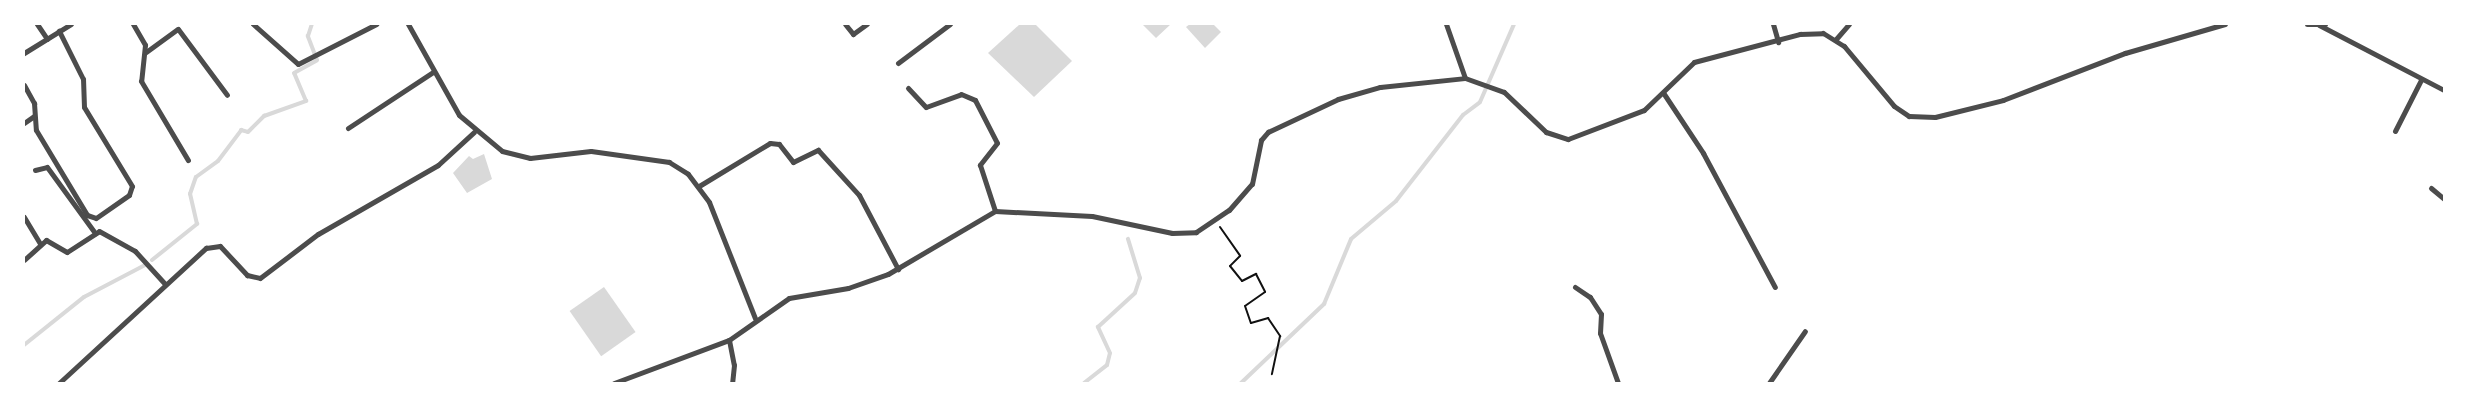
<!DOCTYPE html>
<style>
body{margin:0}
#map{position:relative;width:2468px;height:407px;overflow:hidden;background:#fff;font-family:Arial,sans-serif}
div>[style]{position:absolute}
.water>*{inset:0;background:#d9d9d9;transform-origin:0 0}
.stream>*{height:4px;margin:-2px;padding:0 2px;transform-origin:2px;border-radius:2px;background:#d9d9d9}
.path>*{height:2px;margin:-1px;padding:0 1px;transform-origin:1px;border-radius:1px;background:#111}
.minor>*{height:5px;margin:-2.5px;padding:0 2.5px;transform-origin:2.5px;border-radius:2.5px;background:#4c4c4c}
span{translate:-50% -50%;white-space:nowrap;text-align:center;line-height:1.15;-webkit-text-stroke:4.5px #fff;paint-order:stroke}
.frame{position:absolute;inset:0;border:25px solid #fff;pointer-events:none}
</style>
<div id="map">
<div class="water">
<div style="clip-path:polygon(1020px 24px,1035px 24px,1072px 61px,1034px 97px,988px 53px)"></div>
<div style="clip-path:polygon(1142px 24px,1171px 24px,1156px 38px)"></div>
<div style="clip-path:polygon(1190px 24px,1213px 24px,1221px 32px,1205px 48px,1186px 27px)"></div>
<div style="clip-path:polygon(484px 154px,492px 179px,467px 193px,453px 173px,469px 156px,473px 159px)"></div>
<div style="left:604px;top:287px;width:55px;height:42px;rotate:55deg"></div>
</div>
<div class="stream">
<div style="left:152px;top:260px;width:58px;rotate:-38.7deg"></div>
<div style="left:197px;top:224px;width:31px;rotate:-103deg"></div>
<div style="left:190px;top:194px;width:18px;rotate:-71deg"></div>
<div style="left:196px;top:177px;width:27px;rotate:-36deg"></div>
<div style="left:218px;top:161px;width:39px;rotate:-53deg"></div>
<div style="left:241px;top:130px;width:7px;rotate:16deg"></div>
<div style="left:248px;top:132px;width:23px;rotate:-45deg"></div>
<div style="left:264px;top:116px;width:45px;rotate:-19.7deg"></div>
<div style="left:306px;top:101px;width:30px;rotate:-113deg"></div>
<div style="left:294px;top:73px;width:26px;rotate:-29deg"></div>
<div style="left:317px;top:60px;width:26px;rotate:-111deg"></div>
<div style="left:308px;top:36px;width:13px;rotate:-72deg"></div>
<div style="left:24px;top:345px;width:77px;rotate:-38.7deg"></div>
<div style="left:84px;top:297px;width:69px;rotate:-27.7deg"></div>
<div style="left:1084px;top:383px;width:29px;rotate:-38deg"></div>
<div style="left:1107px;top:365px;width:12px;rotate:-76deg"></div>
<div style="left:1110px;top:353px;width:29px;rotate:-115deg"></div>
<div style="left:1098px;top:327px;width:50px;rotate:-42.6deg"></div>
<div style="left:1135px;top:293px;width:16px;rotate:-72deg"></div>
<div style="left:1140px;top:278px;width:41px;rotate:-107.1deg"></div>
<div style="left:1241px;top:383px;width:115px;rotate:-43.6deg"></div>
<div style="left:1324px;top:304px;width:70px;rotate:-67.4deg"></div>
<div style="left:1351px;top:239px;width:59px;rotate:-40.2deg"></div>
<div style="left:1396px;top:201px;width:109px;rotate:-52.1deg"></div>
<div style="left:1463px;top:115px;width:21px;rotate:-37deg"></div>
<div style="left:1480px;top:102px;width:85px;rotate:-66.4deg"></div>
</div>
<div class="path">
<div style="left:1220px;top:227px;width:35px;rotate:55deg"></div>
<div style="left:1240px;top:256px;width:14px;rotate:135deg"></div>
<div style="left:1230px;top:266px;width:19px;rotate:51deg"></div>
<div style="left:1242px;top:281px;width:16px;rotate:-27deg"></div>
<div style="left:1256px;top:274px;width:20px;rotate:63deg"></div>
<div style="left:1265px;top:292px;width:24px;rotate:145deg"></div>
<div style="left:1245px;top:306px;width:18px;rotate:71deg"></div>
<div style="left:1251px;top:323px;width:18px;rotate:-16deg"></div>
<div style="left:1268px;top:318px;width:22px;rotate:56deg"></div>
<div style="left:1280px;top:336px;width:39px;rotate:102deg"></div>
</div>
<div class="minor">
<div style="left:37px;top:24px;width:18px;rotate:56deg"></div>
<div style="left:133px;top:24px;width:24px;rotate:60deg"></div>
<div style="left:145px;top:45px;width:36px;rotate:96deg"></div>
<div style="left:141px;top:81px;width:92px;rotate:59.3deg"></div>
<div style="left:253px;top:24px;width:60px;rotate:41.6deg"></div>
<div style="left:298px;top:64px;width:88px;rotate:-27.1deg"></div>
<div style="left:408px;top:24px;width:104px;rotate:60.7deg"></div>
<div style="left:459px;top:115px;width:56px;rotate:39.9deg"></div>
<div style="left:502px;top:151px;width:29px;rotate:14deg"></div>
<div style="left:530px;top:158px;width:61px;rotate:-6.5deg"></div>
<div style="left:591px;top:151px;width:79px;rotate:8deg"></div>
<div style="left:669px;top:162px;width:22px;rotate:32deg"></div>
<div style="left:688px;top:174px;width:35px;rotate:53deg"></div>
<div style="left:709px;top:202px;width:125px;rotate:68.4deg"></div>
<div style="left:845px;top:24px;width:13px;rotate:51deg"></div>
<div style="left:853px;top:34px;width:17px;rotate:-36deg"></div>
<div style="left:1446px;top:24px;width:57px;rotate:70.6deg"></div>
<div style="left:1773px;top:24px;width:19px;rotate:74deg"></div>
<div style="left:2307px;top:24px;width:18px"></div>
<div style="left:2319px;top:25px;width:141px;rotate:27.5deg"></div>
<div style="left:1836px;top:39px;width:20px;rotate:-49deg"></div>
<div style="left:146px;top:52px;width:39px;rotate:-36deg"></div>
<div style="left:178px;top:29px;width:82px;rotate:53.4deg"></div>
<div style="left:24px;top:53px;width:55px;rotate:-31.7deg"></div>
<div style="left:898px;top:63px;width:65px;rotate:-36.9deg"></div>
<div style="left:24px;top:85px;width:21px;rotate:61deg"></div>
<div style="left:34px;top:103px;width:27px;rotate:86deg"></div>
<div style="left:36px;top:130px;width:99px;rotate:59deg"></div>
<div style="left:87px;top:215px;width:9px;rotate:18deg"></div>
<div style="left:96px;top:218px;width:40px;rotate:-34.9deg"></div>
<div style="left:129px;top:195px;width:9px;rotate:-72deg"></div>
<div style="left:132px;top:186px;width:92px;rotate:-121.3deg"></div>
<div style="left:84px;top:107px;width:28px;rotate:-92deg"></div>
<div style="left:83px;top:79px;width:54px;rotate:-116.6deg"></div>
<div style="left:908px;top:88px;width:26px;rotate:47deg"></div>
<div style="left:926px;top:107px;width:37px;rotate:-20deg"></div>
<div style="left:961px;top:94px;width:15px;rotate:23deg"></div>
<div style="left:975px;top:100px;width:48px;rotate:62.9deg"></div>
<div style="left:997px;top:143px;width:28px;rotate:128deg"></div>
<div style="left:980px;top:165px;width:48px;rotate:71.9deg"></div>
<div style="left:1664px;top:94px;width:71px;rotate:56.5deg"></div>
<div style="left:1703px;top:153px;width:152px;rotate:61.8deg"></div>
<div style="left:24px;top:123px;width:12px;rotate:-35deg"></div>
<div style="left:348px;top:128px;width:102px;rotate:-33.4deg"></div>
<div style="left:2395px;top:131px;width:57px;rotate:-63deg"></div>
<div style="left:35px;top:170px;width:12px;rotate:-14deg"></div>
<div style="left:47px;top:167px;width:82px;rotate:54deg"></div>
<div style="left:699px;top:186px;width:83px;rotate:-31.2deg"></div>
<div style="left:770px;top:143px;width:9px;rotate:6deg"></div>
<div style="left:779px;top:144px;width:23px;rotate:52deg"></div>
<div style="left:793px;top:162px;width:28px;rotate:-26deg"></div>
<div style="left:818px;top:150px;width:61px;rotate:47.7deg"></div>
<div style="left:859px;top:195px;width:84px;rotate:62.2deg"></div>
<div style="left:2431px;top:188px;width:17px;rotate:40deg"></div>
<div style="left:24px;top:217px;width:31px;rotate:59deg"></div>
<div style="left:24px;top:260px;width:30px;rotate:-42deg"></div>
<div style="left:46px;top:240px;width:24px;rotate:30deg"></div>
<div style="left:67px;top:252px;width:38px;rotate:-33deg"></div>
<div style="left:99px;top:231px;width:41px;rotate:29.1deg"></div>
<div style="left:135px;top:251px;width:45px;rotate:47.7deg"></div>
<div style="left:1575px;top:287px;width:18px;rotate:34deg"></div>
<div style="left:1590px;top:297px;width:20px;rotate:57deg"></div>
<div style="left:1601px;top:314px;width:19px;rotate:93deg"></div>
<div style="left:1600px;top:333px;width:53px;rotate:70.2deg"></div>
<div style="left:729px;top:340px;width:25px;rotate:79deg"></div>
<div style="left:734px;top:365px;width:18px;rotate:96deg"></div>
<div style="left:59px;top:383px;width:200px;rotate:-42.6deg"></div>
<div style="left:206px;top:248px;width:14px;rotate:-8deg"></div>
<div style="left:220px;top:246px;width:40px;rotate:47deg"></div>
<div style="left:247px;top:275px;width:13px;rotate:13deg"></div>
<div style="left:260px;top:278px;width:73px;rotate:-37.2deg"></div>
<div style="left:318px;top:234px;width:138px;rotate:-29.9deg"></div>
<div style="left:438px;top:165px;width:49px;rotate:-42.5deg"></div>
<div style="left:614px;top:383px;width:123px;rotate:-20.5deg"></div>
<div style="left:729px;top:340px;width:73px;rotate:-35deg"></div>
<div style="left:789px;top:298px;width:60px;rotate:-9.6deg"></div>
<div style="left:848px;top:288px;width:42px;rotate:-19.3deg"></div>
<div style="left:888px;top:274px;width:124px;rotate:-30.5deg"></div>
<div style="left:995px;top:211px;width:97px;rotate:3deg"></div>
<div style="left:1092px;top:216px;width:82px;rotate:12deg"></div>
<div style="left:1172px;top:233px;width:24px;rotate:-2deg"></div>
<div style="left:1196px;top:232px;width:40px;rotate:-34deg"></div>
<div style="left:1229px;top:210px;width:35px;rotate:-49deg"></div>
<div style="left:1252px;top:184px;width:45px;rotate:-78.4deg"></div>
<div style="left:1261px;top:140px;width:11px;rotate:-49deg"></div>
<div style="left:1268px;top:132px;width:77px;rotate:-25.2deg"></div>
<div style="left:1338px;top:99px;width:44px;rotate:-15.9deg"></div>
<div style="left:1380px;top:87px;width:85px;rotate:-6deg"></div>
<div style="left:1465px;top:78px;width:41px;rotate:19.7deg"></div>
<div style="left:1504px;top:92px;width:58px;rotate:43.6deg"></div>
<div style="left:1546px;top:132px;width:23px;rotate:18deg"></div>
<div style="left:1568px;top:139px;width:81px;rotate:-20.9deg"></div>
<div style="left:1644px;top:110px;width:69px;rotate:-43.8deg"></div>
<div style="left:1694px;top:62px;width:110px;rotate:-14.8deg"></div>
<div style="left:1800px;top:34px;width:23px;rotate:-2deg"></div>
<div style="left:1823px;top:33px;width:25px;rotate:32deg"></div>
<div style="left:1844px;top:46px;width:78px;rotate:50.2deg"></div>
<div style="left:1894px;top:106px;width:18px;rotate:34deg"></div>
<div style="left:1909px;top:116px;width:26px;rotate:2deg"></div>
<div style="left:1935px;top:117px;width:70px;rotate:-14deg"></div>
<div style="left:2003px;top:100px;width:131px;rotate:-21.1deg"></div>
<div style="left:2125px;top:53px;width:104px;rotate:-16.2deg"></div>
<div style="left:1769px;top:383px;width:63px;rotate:-55.3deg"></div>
</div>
<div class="frame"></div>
</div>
